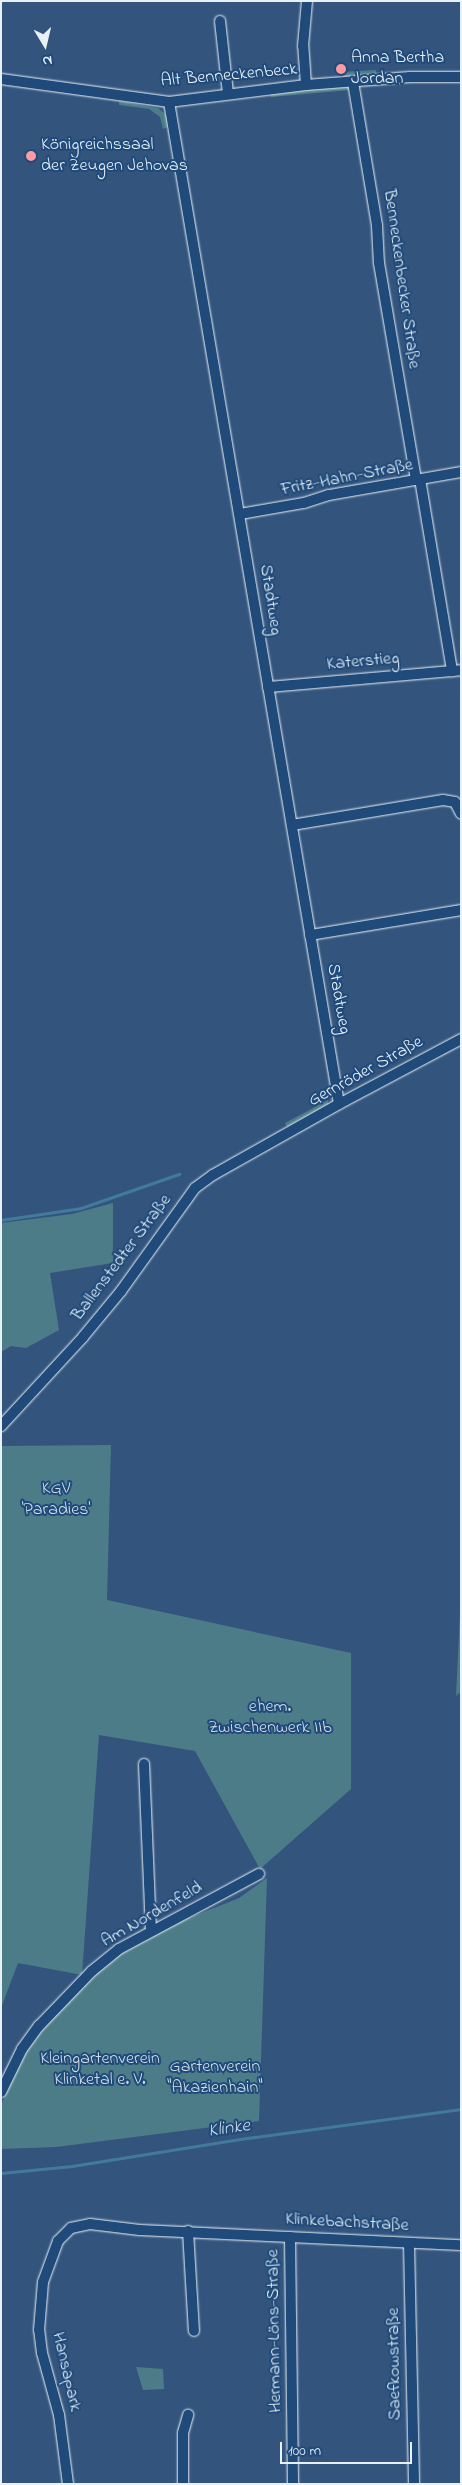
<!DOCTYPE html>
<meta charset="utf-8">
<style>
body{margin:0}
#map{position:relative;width:462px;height:2485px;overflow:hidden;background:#33547d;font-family:"Indie Flower",sans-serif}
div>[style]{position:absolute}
.green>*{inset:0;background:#4c7c87}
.stream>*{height:2.5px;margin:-1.25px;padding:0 1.25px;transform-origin:1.25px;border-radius:1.25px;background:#427a9d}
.roads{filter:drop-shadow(0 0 1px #e8f1f8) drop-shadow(0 0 1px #e8f1f8)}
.street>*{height:10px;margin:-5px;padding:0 5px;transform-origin:5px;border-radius:5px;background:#1f4a7a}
.dots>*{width:14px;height:14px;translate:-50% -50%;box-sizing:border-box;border:2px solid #1f4a7a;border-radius:50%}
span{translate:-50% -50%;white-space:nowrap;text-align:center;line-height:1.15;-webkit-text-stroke:4px #1f4a7a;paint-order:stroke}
.poi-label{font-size:18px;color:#e8f1f8}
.left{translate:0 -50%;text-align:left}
.street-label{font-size:18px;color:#e8f1f8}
.park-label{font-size:18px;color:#d1dfe7}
.water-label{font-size:19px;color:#cfdfea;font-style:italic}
.frame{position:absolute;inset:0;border:2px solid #e8f1f8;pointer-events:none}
.north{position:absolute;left:20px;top:20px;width:50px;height:50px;-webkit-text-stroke:4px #1f4a7a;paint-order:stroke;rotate:171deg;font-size:14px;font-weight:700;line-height:20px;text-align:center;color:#e8f1f8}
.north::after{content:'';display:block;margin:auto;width:18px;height:22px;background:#e8f1f8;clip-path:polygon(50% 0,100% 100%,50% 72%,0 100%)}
.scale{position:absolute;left:280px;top:2442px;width:132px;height:22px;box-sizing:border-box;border:2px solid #e8f1f8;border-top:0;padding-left:6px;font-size:15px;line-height:18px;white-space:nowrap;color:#e8f1f8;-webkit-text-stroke:4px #1f4a7a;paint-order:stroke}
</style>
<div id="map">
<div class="green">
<div style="clip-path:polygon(376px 70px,376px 74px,343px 77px,342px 72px)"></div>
<div style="clip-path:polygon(346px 86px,351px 90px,271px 97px,271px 93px)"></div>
<div style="clip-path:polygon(119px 101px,158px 108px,167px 116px,168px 127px,163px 129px,160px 117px,149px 109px,119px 105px)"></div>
<div style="clip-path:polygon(328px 1100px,328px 1104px,287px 1127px,285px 1123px)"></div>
<div style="clip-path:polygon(113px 1203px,113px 1263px,50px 1273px,59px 1330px,26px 1348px,11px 1346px,1px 1352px,1px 1223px,72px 1214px)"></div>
<div style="clip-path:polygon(111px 1445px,107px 1600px,351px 1653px,351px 1789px,260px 1869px,195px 1751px,99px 1735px,82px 1975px,18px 1963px,1px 2008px,1px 1446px)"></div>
<div style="clip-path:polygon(461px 1591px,461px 1692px,456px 1696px)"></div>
<div style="clip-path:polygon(267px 1878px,259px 2121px,56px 2147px,1px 2149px,1px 2105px,24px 2054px,46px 2026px,93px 1975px,124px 1951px,179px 1922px,239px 1898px)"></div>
<div style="clip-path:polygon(136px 2367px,163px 2369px,164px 2389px,143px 2390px)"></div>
</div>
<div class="stream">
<div style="left:1px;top:1220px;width:81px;rotate:-8.5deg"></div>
<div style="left:81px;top:1208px;width:104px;rotate:-19.1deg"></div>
<div style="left:1px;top:2173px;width:71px;rotate:-5.6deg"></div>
<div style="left:72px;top:2166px;width:170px;rotate:-9.1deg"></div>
<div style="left:240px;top:2139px;width:223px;rotate:-7.7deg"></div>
</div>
<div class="roads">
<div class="street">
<div style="left:220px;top:21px;width:72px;rotate:83.7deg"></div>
<div style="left:1px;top:79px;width:170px;rotate:7.8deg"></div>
<div style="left:169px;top:102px;width:138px;rotate:-7.1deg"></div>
<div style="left:306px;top:85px;width:104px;rotate:-4.4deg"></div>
<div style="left:410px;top:77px;width:51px"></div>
<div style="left:353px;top:82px;width:146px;rotate:80.5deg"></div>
<div style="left:377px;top:226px;width:37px;rotate:87deg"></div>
<div style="left:379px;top:263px;width:220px;rotate:80.3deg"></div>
<div style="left:306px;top:85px;width:39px;rotate:-94deg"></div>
<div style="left:303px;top:46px;width:45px;rotate:-84.9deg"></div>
<div style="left:169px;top:102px;width:1016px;rotate:80.37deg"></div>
<div style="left:420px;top:479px;width:195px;rotate:80.5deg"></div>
<div style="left:240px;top:514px;width:65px;rotate:-9.8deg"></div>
<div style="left:304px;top:503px;width:26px;rotate:-18deg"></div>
<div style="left:329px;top:495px;width:134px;rotate:-9.9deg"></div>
<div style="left:268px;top:687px;width:194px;rotate:-5deg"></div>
<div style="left:292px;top:825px;width:153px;rotate:-9.4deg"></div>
<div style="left:443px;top:800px;width:12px;rotate:9deg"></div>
<div style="left:455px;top:802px;width:13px;rotate:63deg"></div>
<div style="left:310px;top:935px;width:153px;rotate:-9.4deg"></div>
<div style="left:1px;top:1426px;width:121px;rotate:-47.3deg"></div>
<div style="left:83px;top:1337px;width:60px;rotate:-50.4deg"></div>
<div style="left:121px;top:1291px;width:127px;rotate:-54.3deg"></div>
<div style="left:195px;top:1188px;width:22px;rotate:-36deg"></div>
<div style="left:213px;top:1175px;width:145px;rotate:-29.4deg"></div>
<div style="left:339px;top:1104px;width:138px;rotate:-28deg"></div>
<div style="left:144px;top:1764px;width:167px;rotate:87.6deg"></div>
<div style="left:1px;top:2092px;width:48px;rotate:-64deg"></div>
<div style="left:22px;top:2049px;width:29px;rotate:-54deg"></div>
<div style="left:39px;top:2026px;width:76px;rotate:-46.1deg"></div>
<div style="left:92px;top:1971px;width:35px;rotate:-39deg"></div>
<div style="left:119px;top:1949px;width:159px;rotate:-28.2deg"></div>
<div style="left:188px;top:2231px;width:100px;rotate:86.6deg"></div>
<div style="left:290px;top:2237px;width:247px;rotate:89.3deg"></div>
<div style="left:409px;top:2243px;width:241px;rotate:88.8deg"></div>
<div style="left:68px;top:2484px;width:70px;rotate:-97.4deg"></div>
<div style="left:59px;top:2415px;width:64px;rotate:-105.3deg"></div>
<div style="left:42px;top:2353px;width:23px;rotate:-97deg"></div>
<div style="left:39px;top:2330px;width:48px;rotate:-85.2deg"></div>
<div style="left:43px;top:2282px;width:44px;rotate:-69.9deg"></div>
<div style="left:58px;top:2241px;width:18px;rotate:-45deg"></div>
<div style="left:71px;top:2228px;width:19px;rotate:-12deg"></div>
<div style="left:90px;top:2224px;width:50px;rotate:6.8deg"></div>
<div style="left:140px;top:2230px;width:321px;rotate:2.7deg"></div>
<div style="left:183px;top:2484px;width:51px;rotate:-90deg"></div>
<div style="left:183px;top:2433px;width:19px;rotate:-74deg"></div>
</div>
</div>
<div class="dots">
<div style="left:341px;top:69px;background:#ff9aa2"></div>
<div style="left:31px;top:156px;background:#ff9aa2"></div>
</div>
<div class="poi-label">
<span class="left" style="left:351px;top:69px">Anna Bertha<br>Jordan</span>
<span class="left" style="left:41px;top:156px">Königreichssaal<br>der Zeugen Jehovas</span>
</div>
<div class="street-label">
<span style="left:229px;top:76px;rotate:-5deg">Alt Benneckenbeck</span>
<span style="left:401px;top:279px;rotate:82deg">Benneckenbecker Straße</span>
<span style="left:347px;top:478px;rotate:-11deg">Fritz-Hahn-Straße</span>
<span style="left:270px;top:600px;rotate:81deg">Stadtweg</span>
<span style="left:363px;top:662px;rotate:-5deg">Katerstieg</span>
<span style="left:338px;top:999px;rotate:80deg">Stadtweg</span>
<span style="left:366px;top:1072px;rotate:-29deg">Gernröder Straße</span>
<span style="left:122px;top:1258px;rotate:-53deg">Ballenstedter Straße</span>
<span style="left:152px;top:1915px;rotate:-30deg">Am Nordenfeld</span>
<span style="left:347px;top:2223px;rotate:3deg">Klinkebachstraße</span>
<span style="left:275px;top:2331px;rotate:-91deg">Hermann-Löns-Straße</span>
<span style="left:395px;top:2364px;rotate:-91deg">Saefkowstraße</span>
<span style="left:66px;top:2372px;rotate:77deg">Hansapark</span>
</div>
<div class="park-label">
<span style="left:56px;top:1500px">KGV<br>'Paradies'</span>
<span style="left:270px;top:1718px">ehem.<br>Zwischenwerk IIb</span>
<span style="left:100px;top:2070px">Kleingartenverein<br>Klinketal e. V.</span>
<span style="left:215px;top:2078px">Gartenverein<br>"Akazienhain"</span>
</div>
<div class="water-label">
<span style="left:229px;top:2129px;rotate:-8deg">Klinke</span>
</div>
<div class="frame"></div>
<div class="north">N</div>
<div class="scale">100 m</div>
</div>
